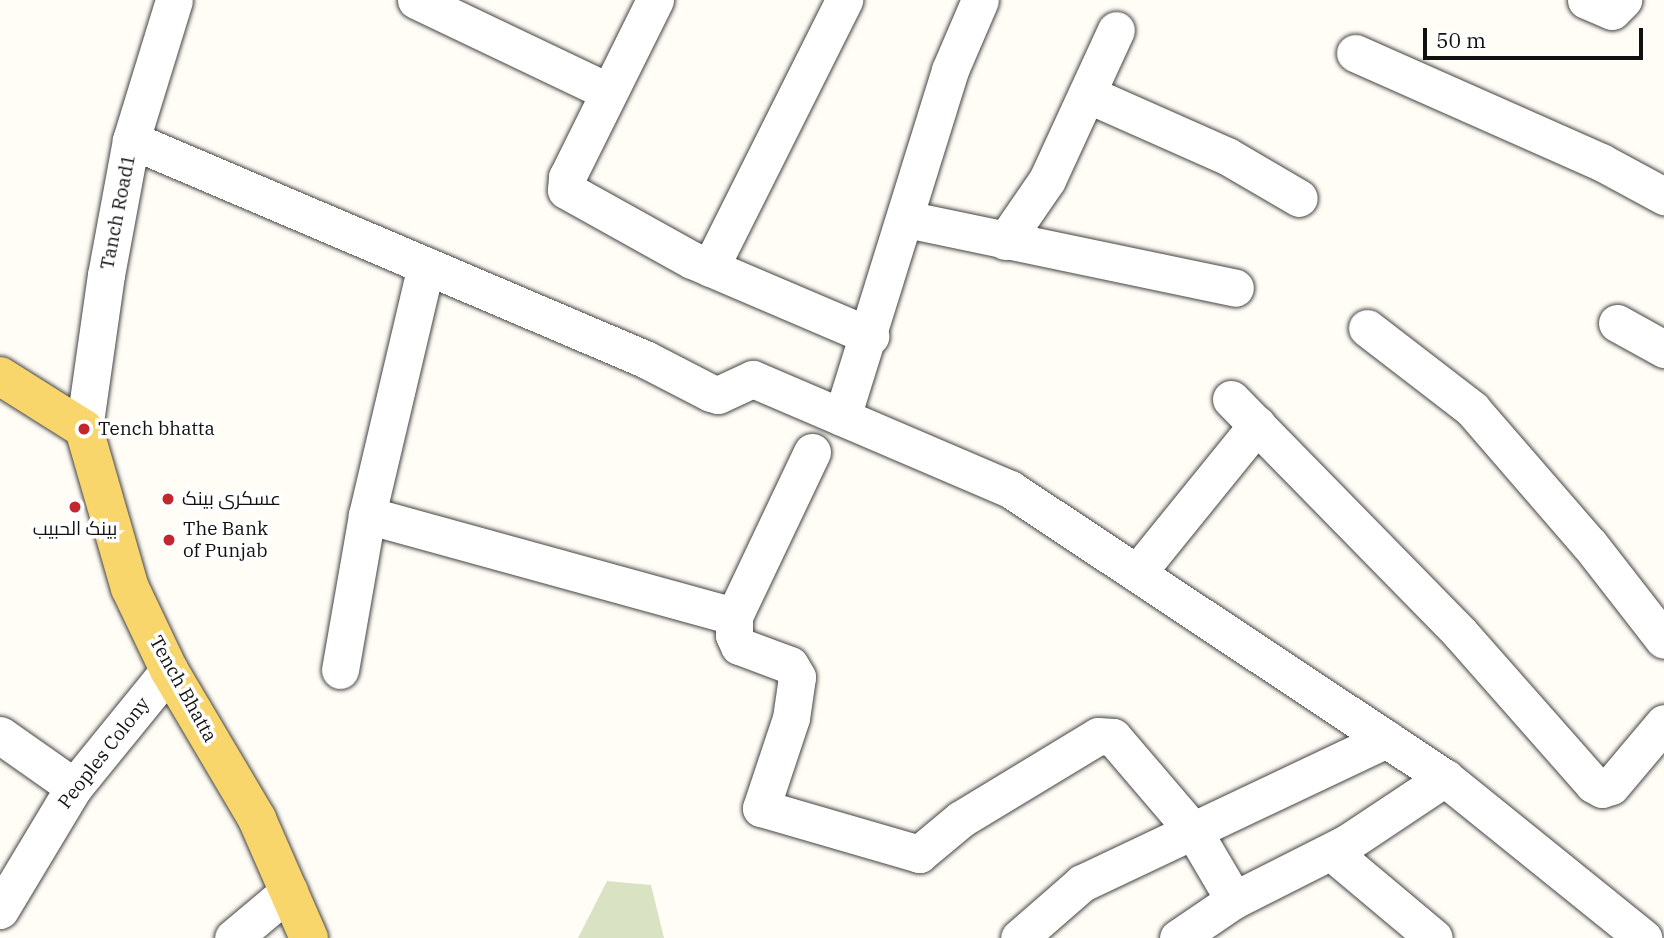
<!DOCTYPE html>
<meta charset="utf-8">
<style>
body{margin:0}
#map{position:relative;width:1664px;height:938px;overflow:hidden;background:#fffdf5;font-family:"IBM Plex Serif",Cairo,serif}
div>[style]{position:absolute}
.cemetery>*{inset:0;background:#d9e3c4}
.roads{filter:drop-shadow(0 0 2px #444) drop-shadow(0 0 2px #444)}
.minor>*{height:37px;margin:-18.5px;padding:0 18.5px;transform-origin:18.5px;border-radius:18.5px;background:#fff}
.major>*{height:38px;margin:-19px;padding:0 19px;transform-origin:19px;border-radius:19px;background:#f9d66b}
.dots>*{width:19px;height:19px;translate:-50% -50%;box-sizing:border-box;border:4px solid #fff;border-radius:50%}
span{translate:-50% -50%;white-space:nowrap;text-align:center;line-height:1.15;-webkit-text-stroke:7px #fff;paint-order:stroke}
.street-label{font-size:19px;color:#111}
.poi-label{font-size:19px;color:#111}
.left{translate:0 -50%;text-align:left}
.scale{position:absolute;left:1423px;top:28px;width:220px;height:32px;box-sizing:border-box;border:4px solid #111;border-top:0;padding-left:9px;font-size:21px;line-height:24px;white-space:nowrap;color:#111;-webkit-text-stroke:5px #fff;paint-order:stroke}
</style>
<div id="map">
<div class="cemetery">
<div style="clip-path:polygon(607px 881px,651px 885px,664px 938px,578px 938px)"></div>
</div>
<div class="roads">
<div class="minor">
<div style="left:416px;top:0;width:212px;rotate:25.5deg"></div>
<div style="left:655px;top:0;width:198px;rotate:116.4deg"></div>
<div style="left:567px;top:177px;width:13px;rotate:94deg"></div>
<div style="left:566px;top:190px;width:144px;rotate:29.1deg"></div>
<div style="left:692px;top:260px;width:194px;rotate:23.1deg"></div>
<div style="left:1586px;top:0;width:28px;rotate:23deg"></div>
<div style="left:1612px;top:11px;width:16px;rotate:-45deg"></div>
<div style="left:1355px;top:53px;width:269px;rotate:23.9deg"></div>
<div style="left:1601px;top:162px;width:72px;rotate:28.4deg"></div>
<div style="left:1087px;top:94px;width:153px;rotate:23.9deg"></div>
<div style="left:1227px;top:156px;width:83px;rotate:30.3deg"></div>
<div style="left:131px;top:140px;width:559px;rotate:23.08deg"></div>
<div style="left:645px;top:359px;width:74px;rotate:27.3deg"></div>
<div style="left:711px;top:393px;width:7px;rotate:16deg"></div>
<div style="left:718px;top:395px;width:38px;rotate:-25deg"></div>
<div style="left:753px;top:379px;width:280px;rotate:23.2deg"></div>
<div style="left:1010px;top:489px;width:522px;rotate:33.6deg"></div>
<div style="left:1445px;top:778px;width:255px;rotate:38.9deg"></div>
<div style="left:906px;top:219px;width:336px;rotate:11.8deg"></div>
<div style="left:1005px;top:241px;width:74px;rotate:-55.5deg"></div>
<div style="left:1047px;top:180px;width:165px;rotate:-65.3deg"></div>
<div style="left:710px;top:268px;width:300px;rotate:-63.4deg"></div>
<div style="left:1617px;top:323px;width:54px;rotate:29deg"></div>
<div style="left:1367px;top:328px;width:133px;rotate:37.6deg"></div>
<div style="left:1472px;top:409px;width:180px;rotate:49.1deg"></div>
<div style="left:1590px;top:545px;width:120px;rotate:52.1deg"></div>
<div style="left:1231px;top:399px;width:327px;rotate:45.6deg"></div>
<div style="left:1460px;top:633px;width:201px;rotate:48.6deg"></div>
<div style="left:1593px;top:784px;width:10px;rotate:29deg"></div>
<div style="left:1602px;top:789px;width:9px;rotate:-18deg"></div>
<div style="left:1611px;top:786px;width:82px;rotate:-49.9deg"></div>
<div style="left:842px;top:417px;width:363px;rotate:-72.7deg"></div>
<div style="left:950px;top:70px;width:76px;rotate:-66.8deg"></div>
<div style="left:84px;top:429px;width:156px;rotate:-81.9deg"></div>
<div style="left:106px;top:275px;width:137px;rotate:-79.5deg"></div>
<div style="left:131px;top:140px;width:146px;rotate:-72.9deg"></div>
<div style="left:812px;top:452px;width:182px;rotate:115.4deg"></div>
<div style="left:734px;top:616px;width:19px;rotate:90deg"></div>
<div style="left:734px;top:635px;width:12px;rotate:66deg"></div>
<div style="left:739px;top:646px;width:54px;rotate:20.4deg"></div>
<div style="left:790px;top:665px;width:14px;rotate:60deg"></div>
<div style="left:797px;top:677px;width:41px;rotate:98.3deg"></div>
<div style="left:791px;top:718px;width:95px;rotate:108.4deg"></div>
<div style="left:761px;top:808px;width:165px;rotate:16.2deg"></div>
<div style="left:919px;top:854px;width:55px;rotate:-39.8deg"></div>
<div style="left:961px;top:819px;width:160px;rotate:-31.2deg"></div>
<div style="left:1098px;top:736px;width:15px;rotate:4deg"></div>
<div style="left:1113px;top:737px;width:125px;rotate:49.5deg"></div>
<div style="left:1194px;top:832px;width:79px;rotate:59.5deg"></div>
<div style="left:367px;top:515px;width:381px;rotate:15.4deg"></div>
<div style="left:1137px;top:573px;width:191px;rotate:-51deg"></div>
<div style="left:340px;top:670px;width:157px;rotate:-80.1deg"></div>
<div style="left:367px;top:515px;width:256px;rotate:-76.7deg"></div>
<div style="left:0;top:735px;width:90px;rotate:35.1deg"></div>
<div style="left:1341px;top:860px;width:121px;rotate:40deg"></div>
<div style="left:0;top:910px;width:144px;rotate:-59deg"></div>
<div style="left:74px;top:787px;width:151px;rotate:-50.9deg"></div>
<div style="left:233px;top:938px;width:73px;rotate:-40deg"></div>
<div style="left:1019px;top:938px;width:84px;rotate:-41.1deg"></div>
<div style="left:1082px;top:883px;width:337px;rotate:-25.3deg"></div>
<div style="left:1178px;top:938px;width:68px;rotate:-34.2deg"></div>
<div style="left:1234px;top:900px;width:127px;rotate:-26.8deg"></div>
<div style="left:1347px;top:843px;width:118px;rotate:-33.6deg"></div>
</div>
<div class="major">
<div style="left:0;top:376px;width:99px;rotate:32.2deg"></div>
<div style="left:84px;top:429px;width:166px;rotate:73.9deg"></div>
<div style="left:130px;top:588px;width:91px;rotate:64.6deg"></div>
<div style="left:169px;top:670px;width:173px;rotate:59.4deg"></div>
<div style="left:257px;top:819px;width:130px;rotate:66.4deg"></div>
</div>
</div>
<div class="dots">
<div style="left:84px;top:429px;background:#c4262e"></div>
<div style="left:168px;top:499px;background:#c4262e"></div>
<div style="left:75px;top:507px;background:#c4262e"></div>
<div style="left:169px;top:540px;background:#c4262e"></div>
</div>
<div class="street-label">
<span style="left:118px;top:212px;rotate:-79deg">Tanch Road1</span>
<span style="left:183px;top:689px;rotate:61deg">Tench Bhatta</span>
<span style="left:104px;top:753px;rotate:-52deg">Peoples Colony</span>
</div>
<div class="poi-label">
<span class="left" style="left:98px;top:429px">Tench bhatta</span>
<span class="left" style="left:182px;top:499px">عسکری بینک</span>
<span style="left:75px;top:529px">بينک الحبيب</span>
<span class="left" style="left:183px;top:540px">The Bank<br>of Punjab</span>
</div>
<div class="scale">50 m</div>
</div>
